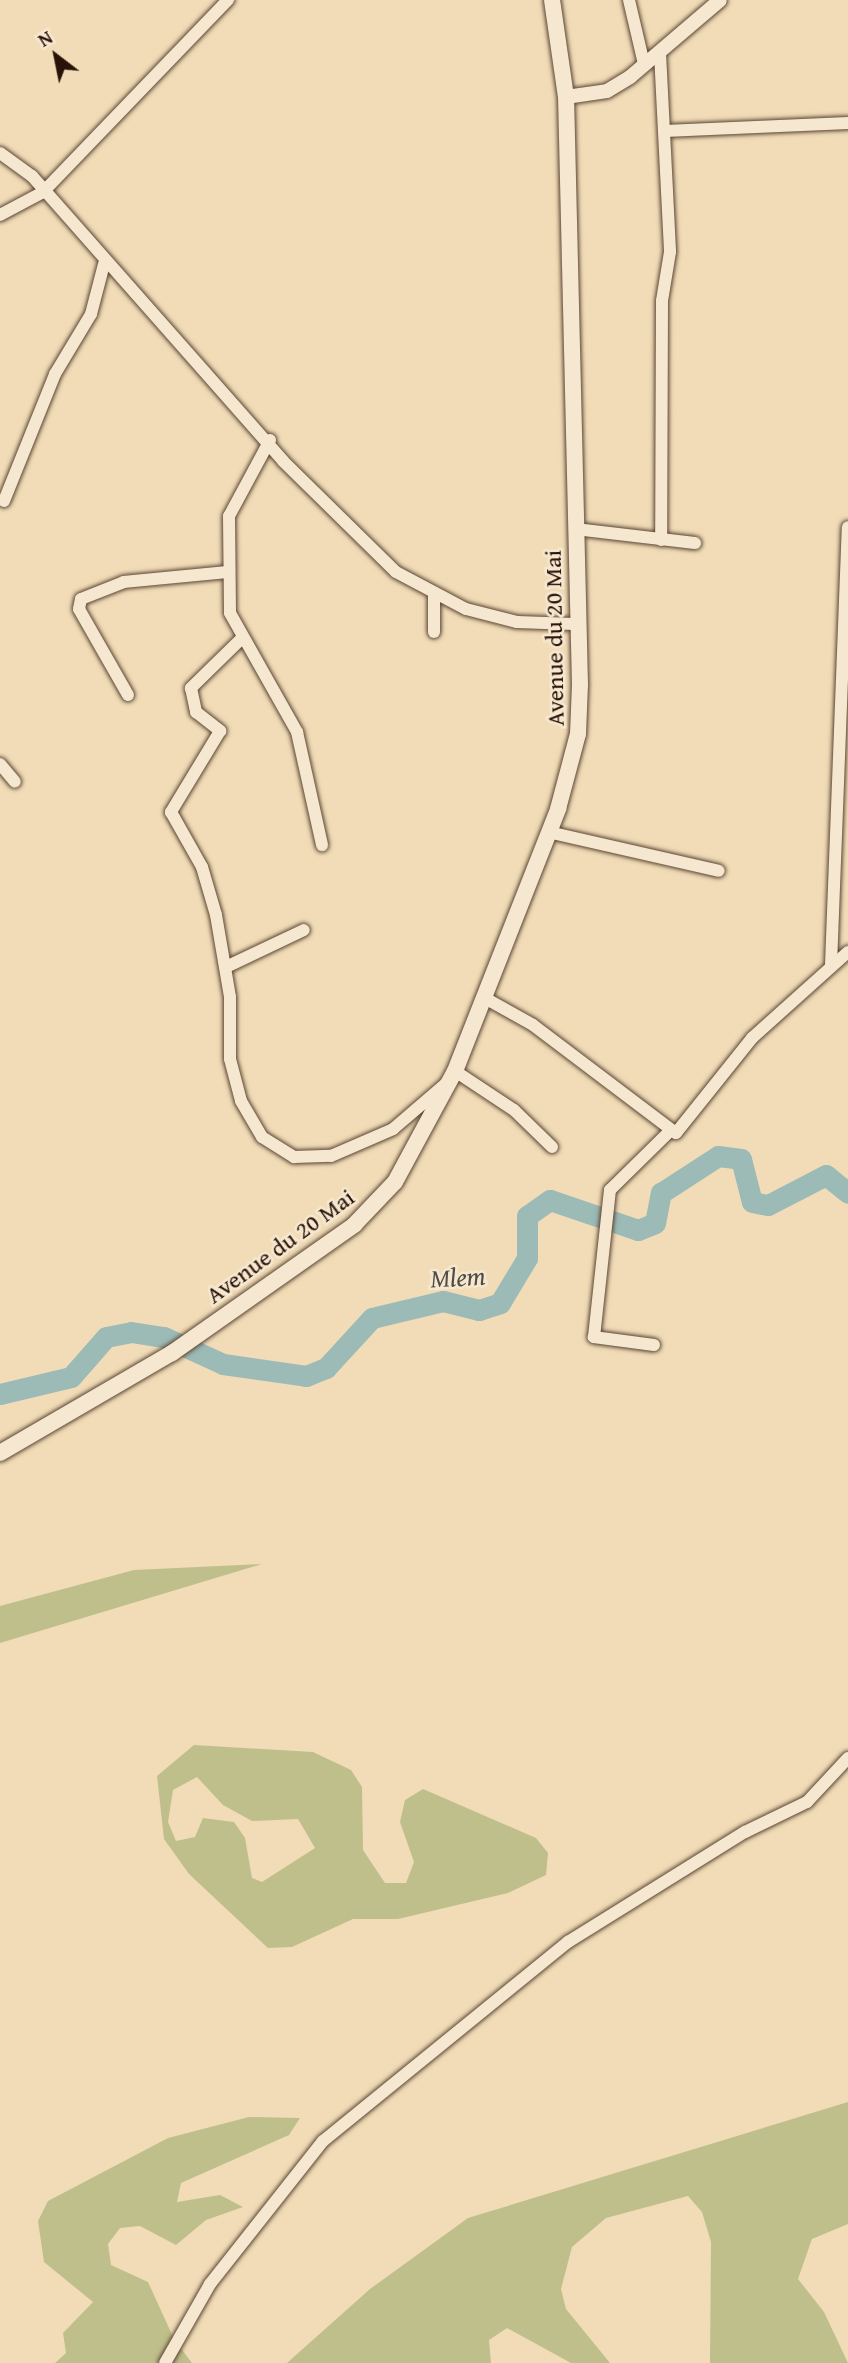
<!DOCTYPE html>
<style>
body{margin:0}
#map{position:relative;width:848px;height:2363px;overflow:hidden;background:#f1dcb7;font-family:"Gentium Book Plus",serif}
div>[style]{position:absolute}
.green>*{inset:0;background:#bfbf8b}
.river>*{height:21px;margin:-10.5px;padding:0 10.5px;transform-origin:10.5px;border-radius:10.5px;background:#9cbab6}
.roads{filter:drop-shadow(0 0 2px #5b4534) drop-shadow(0 0 2px #5b4534)}
.minor>*{height:12px;margin:-6px;padding:0 6px;transform-origin:6px;border-radius:6px;background:#f6e8d0}
.tertiary>*{height:14px;margin:-7px;padding:0 7px;transform-origin:7px;border-radius:7px;background:#f6e8d0}
.secondary>*{height:16px;margin:-8px;padding:0 8px;transform-origin:8px;border-radius:8px;background:#f6e8d0}
span{translate:-50% -50%;white-space:nowrap;text-align:center;line-height:1.15;-webkit-text-stroke:5px #f6e8d0;paint-order:stroke}
.street-label{font-size:24px;color:#291308}
.water-label{font-size:26px;color:#514d45;font-style:italic}
.north{position:absolute;left:21px;top:21px;width:70px;height:70px;-webkit-text-stroke:5px #f6e8d0;paint-order:stroke;rotate:328deg;font-size:19px;font-weight:700;line-height:28px;text-align:center;color:#291308}
.north::after{content:'';display:block;margin:auto;width:24px;height:32px;background:#291308;clip-path:polygon(50% 0,100% 100%,50% 72%,0 100%)}
</style>
<div id="map">
<div class="green">
<div style="clip-path:polygon(262px 1564px,0 1643px,0 1606px,134px 1570px)"></div>
<div style="clip-path:polygon(evenodd,194px 1745px,313px 1752px,351px 1770px,362px 1787px,363px 1850px,385px 1883px,406px 1883px,414px 1862px,400px 1822px,405px 1800px,423px 1789px,536px 1838px,548px 1853px,546px 1875px,508px 1893px,398px 1919px,353px 1919px,292px 1947px,268px 1948px,189px 1874px,164px 1839px,157px 1776px,194px 1745px,197px 1777px,223px 1805px,252px 1821px,298px 1819px,315px 1848px,262px 1882px,252px 1878px,245px 1838px,234px 1822px,203px 1818px,195px 1837px,176px 1841px,168px 1822px,173px 1790px,197px 1777px)"></div>
<div style="clip-path:polygon(848px 2102px,848px 2224px,812px 2239px,798px 2279px,824px 2312px,848px 2363px,710px 2363px,711px 2242px,702px 2212px,688px 2196px,606px 2218px,572px 2247px,561px 2289px,566px 2309px,610px 2363px,571px 2363px,507px 2328px,489px 2340px,491px 2363px,287px 2363px,370px 2289px,468px 2218px)"></div>
<div style="clip-path:polygon(249px 2117px,300px 2118px,289px 2135px,181px 2183px,177px 2202px,220px 2195px,243px 2207px,206px 2220px,176px 2245px,140px 2226px,120px 2228px,108px 2244px,111px 2265px,148px 2282px,174px 2339px,192px 2363px,55px 2363px,66px 2353px,63px 2333px,93px 2302px,44px 2262px,38px 2221px,48px 2201px,168px 2138px)"></div>
</div>
<div class="river">
<div style="left:0;top:1394px;width:73px;rotate:-13.5deg"></div>
<div style="left:71px;top:1377px;width:53px;rotate:-48.8deg"></div>
<div style="left:106px;top:1337px;width:25px;rotate:-11deg"></div>
<div style="left:131px;top:1332px;width:33px;rotate:9deg"></div>
<div style="left:164px;top:1337px;width:65px;rotate:24.6deg"></div>
<div style="left:223px;top:1364px;width:84px;rotate:8.2deg"></div>
<div style="left:306px;top:1376px;width:22px;rotate:-22deg"></div>
<div style="left:326px;top:1368px;width:68px;rotate:-47.4deg"></div>
<div style="left:372px;top:1318px;width:73px;rotate:-13.5deg"></div>
<div style="left:443px;top:1301px;width:37px;rotate:14deg"></div>
<div style="left:479px;top:1310px;width:22px;rotate:-18deg"></div>
<div style="left:500px;top:1303px;width:52px;rotate:-59deg"></div>
<div style="left:527px;top:1258px;width:42px;rotate:-90deg"></div>
<div style="left:527px;top:1216px;width:28px;rotate:-35deg"></div>
<div style="left:550px;top:1200px;width:93px;rotate:18.8deg"></div>
<div style="left:638px;top:1230px;width:18px;rotate:-22deg"></div>
<div style="left:655px;top:1223px;width:31px;rotate:-79deg"></div>
<div style="left:661px;top:1193px;width:68px;rotate:-33deg"></div>
<div style="left:718px;top:1156px;width:23px;rotate:7deg"></div>
<div style="left:741px;top:1159px;width:44px;rotate:75.7deg"></div>
<div style="left:752px;top:1202px;width:16px;rotate:11deg"></div>
<div style="left:768px;top:1205px;width:65px;rotate:-27.3deg"></div>
<div style="left:826px;top:1175px;width:28px;rotate:39deg"></div>
</div>
<div class="roads">
<div class="minor">
<div style="left:629px;top:0;width:66px;rotate:76.8deg"></div>
<div style="left:660px;top:53px;width:199px;rotate:87.1deg"></div>
<div style="left:670px;top:252px;width:50px;rotate:99.3deg"></div>
<div style="left:662px;top:301px;width:239px;rotate:90.2deg"></div>
<div style="left:665px;top:131px;width:183px;rotate:-2.5deg"></div>
<div style="left:0;top:153px;width:39px;rotate:36deg"></div>
<div style="left:32px;top:176px;width:380px;rotate:48.6deg"></div>
<div style="left:283px;top:461px;width:158px;rotate:44.5deg"></div>
<div style="left:396px;top:572px;width:79px;rotate:27.9deg"></div>
<div style="left:466px;top:609px;width:53px;rotate:14.3deg"></div>
<div style="left:517px;top:622px;width:57px;rotate:2deg"></div>
<div style="left:0;top:215px;width:49px;rotate:-28.1deg"></div>
<div style="left:43px;top:192px;width:267px;rotate:-46.1deg"></div>
<div style="left:270px;top:440px;width:86px;rotate:118.3deg"></div>
<div style="left:229px;top:516px;width:97px;rotate:89.4deg"></div>
<div style="left:230px;top:613px;width:137px;rotate:60.6deg"></div>
<div style="left:297px;top:732px;width:116px;rotate:77.5deg"></div>
<div style="left:4px;top:501px;width:137px;rotate:-68.1deg"></div>
<div style="left:55px;top:374px;width:70px;rotate:-59deg"></div>
<div style="left:91px;top:314px;width:52px;rotate:-75.4deg"></div>
<div style="left:575px;top:529px;width:121px;rotate:6.7deg"></div>
<div style="left:434px;top:632px;width:36px;rotate:-90deg"></div>
<div style="left:240px;top:640px;width:69px;rotate:135.6deg"></div>
<div style="left:191px;top:688px;width:25px;rotate:78deg"></div>
<div style="left:196px;top:712px;width:31px;rotate:38deg"></div>
<div style="left:220px;top:731px;width:95px;rotate:121.2deg"></div>
<div style="left:171px;top:812px;width:63px;rotate:60.6deg"></div>
<div style="left:202px;top:867px;width:50px;rotate:73.7deg"></div>
<div style="left:216px;top:915px;width:83px;rotate:80.3deg"></div>
<div style="left:230px;top:997px;width:62px;rotate:90deg"></div>
<div style="left:230px;top:1059px;width:43px;rotate:75.3deg"></div>
<div style="left:241px;top:1101px;width:42px;rotate:59.7deg"></div>
<div style="left:262px;top:1137px;width:38px;rotate:32deg"></div>
<div style="left:294px;top:1157px;width:37px;rotate:-2deg"></div>
<div style="left:331px;top:1156px;width:68px;rotate:-23.5deg"></div>
<div style="left:393px;top:1129px;width:74px;rotate:-40.6deg"></div>
<div style="left:128px;top:695px;width:99px;rotate:-119.7deg"></div>
<div style="left:79px;top:609px;width:10px;rotate:-79deg"></div>
<div style="left:81px;top:599px;width:46px;rotate:-21.6deg"></div>
<div style="left:124px;top:582px;width:103px;rotate:-5.5deg"></div>
<div style="left:0;top:764px;width:23px;rotate:50deg"></div>
<div style="left:548px;top:832px;width:175px;rotate:12.8deg"></div>
<div style="left:831px;top:965px;width:438px;rotate:-87.8deg"></div>
<div style="left:226px;top:967px;width:86px;rotate:-25.4deg"></div>
<div style="left:483px;top:997px;width:57px;rotate:29.2deg"></div>
<div style="left:533px;top:1025px;width:179px;rotate:37.1deg"></div>
<div style="left:676px;top:1133px;width:122px;rotate:-51.3deg"></div>
<div style="left:752px;top:1038px;width:129px;rotate:-41.9deg"></div>
<div style="left:455px;top:1071px;width:71px;rotate:33.5deg"></div>
<div style="left:514px;top:1110px;width:53px;rotate:44.2deg"></div>
<div style="left:654px;top:1345px;width:61px;rotate:-172.4deg"></div>
<div style="left:594px;top:1337px;width:148px;rotate:-83.8deg"></div>
<div style="left:610px;top:1190px;width:83px;rotate:-44.5deg"></div>
<div style="left:165px;top:2363px;width:91px;rotate:-60.3deg"></div>
<div style="left:210px;top:2284px;width:182px;rotate:-51.7deg"></div>
<div style="left:323px;top:2141px;width:316px;rotate:-39.1deg"></div>
<div style="left:568px;top:1942px;width:208px;rotate:-31.9deg"></div>
<div style="left:745px;top:1832px;width:69px;rotate:-25.8deg"></div>
<div style="left:807px;top:1802px;width:60px;rotate:-47deg"></div>
</div>
<div class="tertiary">
<div style="left:566px;top:97px;width:41px;rotate:-8.3deg"></div>
<div style="left:607px;top:91px;width:27px;rotate:-31deg"></div>
<div style="left:630px;top:77px;width:118px;rotate:-40.5deg"></div>
</div>
<div class="secondary">
<div style="left:0;top:1453px;width:199px;rotate:-30.2deg"></div>
<div style="left:172px;top:1353px;width:223px;rotate:-35.1deg"></div>
<div style="left:354px;top:1225px;width:59px;rotate:-46.4deg"></div>
<div style="left:395px;top:1182px;width:126px;rotate:-61.6deg"></div>
<div style="left:455px;top:1071px;width:282px;rotate:-68.5deg"></div>
<div style="left:558px;top:809px;width:78px;rotate:-75.1deg"></div>
<div style="left:578px;top:734px;width:49px;rotate:-87.7deg"></div>
<div style="left:580px;top:685px;width:588px;rotate:-91.36deg"></div>
<div style="left:566px;top:97px;width:98px;rotate:-98.2deg"></div>
</div>
</div>
<div class="street-label">
<span style="left:554px;top:638px;rotate:-91deg">Avenue du 20 Mai</span>
<span style="left:280px;top:1246px;rotate:-36deg">Avenue du 20 Mai</span>
</div>
<div class="water-label">
<span style="left:458px;top:1277px;rotate:-3deg">Mlem</span>
</div>
<div class="north">N</div>
</div>
